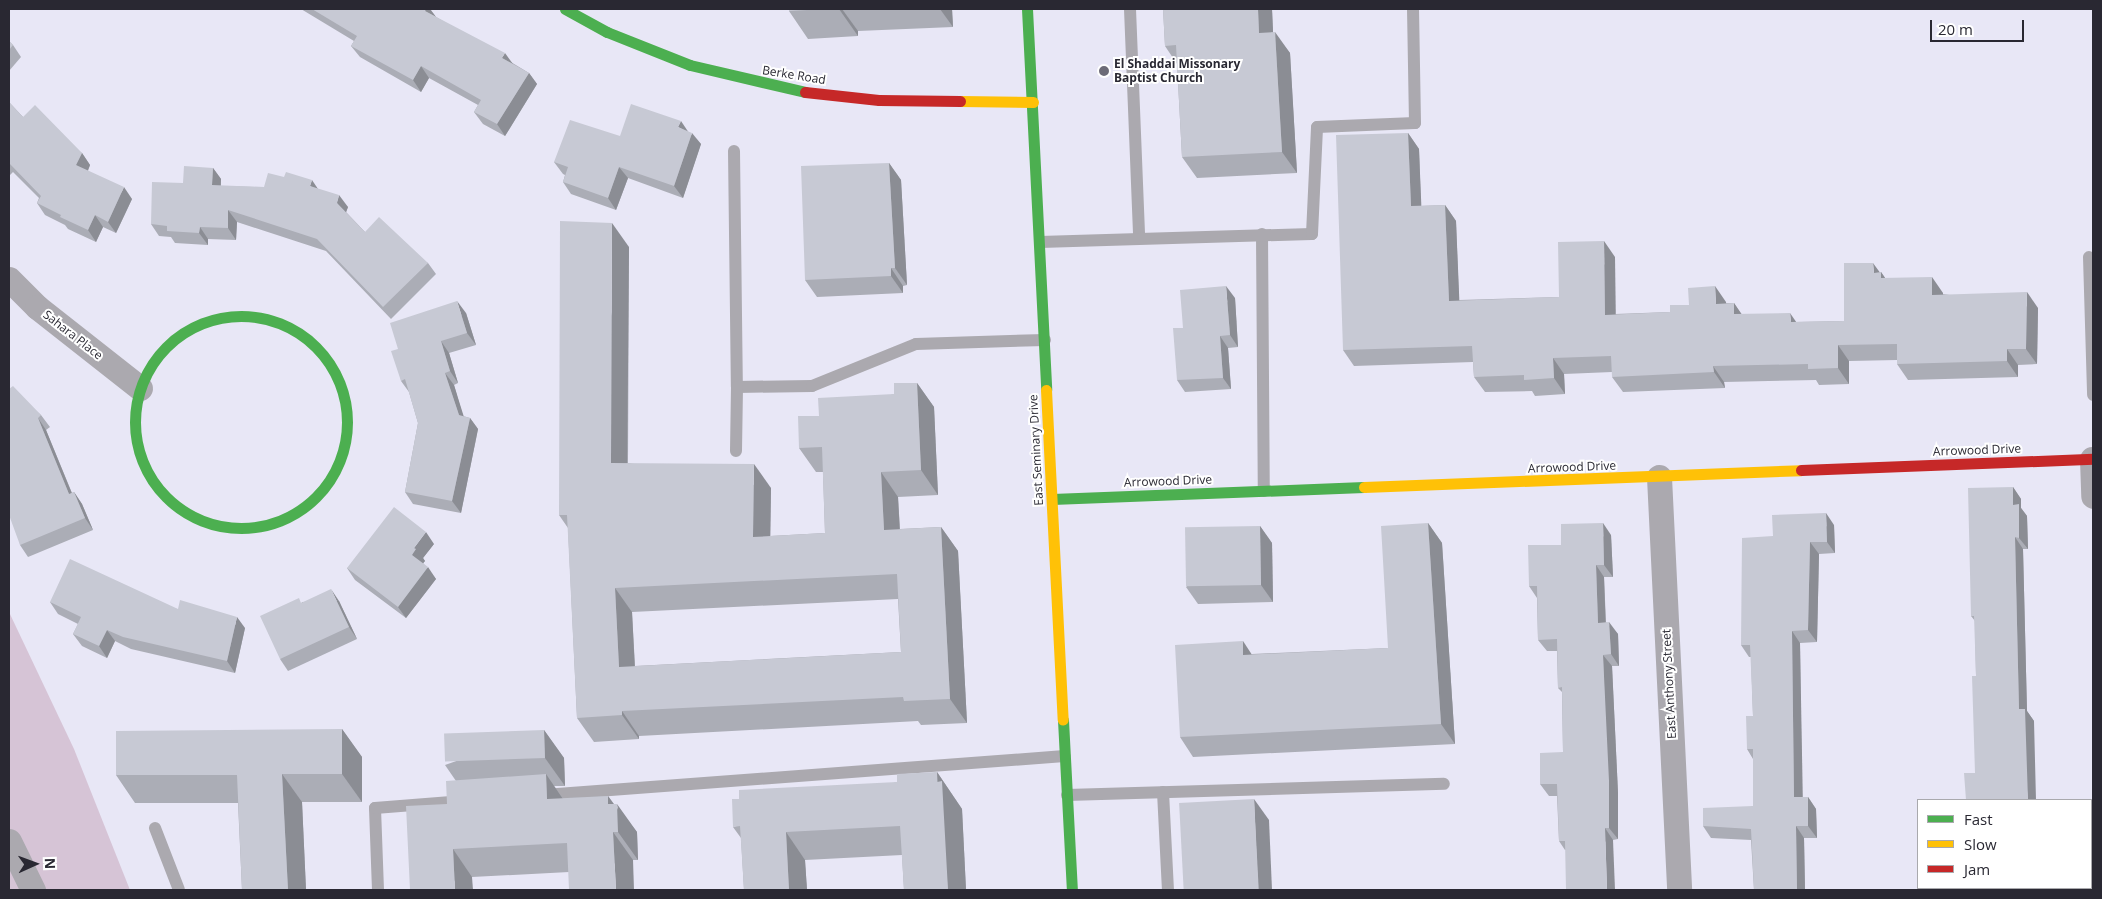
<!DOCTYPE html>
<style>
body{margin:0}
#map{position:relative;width:2102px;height:899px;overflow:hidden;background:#e8e7f6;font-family:"Open Sans",sans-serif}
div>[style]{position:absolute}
.green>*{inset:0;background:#d6c4d6}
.lane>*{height:12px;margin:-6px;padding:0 6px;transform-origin:6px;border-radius:6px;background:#aba9af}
.street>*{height:25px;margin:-12.5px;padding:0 12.5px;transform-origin:12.5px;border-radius:12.5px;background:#aba9af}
.fast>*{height:11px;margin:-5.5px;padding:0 5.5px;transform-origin:5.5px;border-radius:5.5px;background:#4caf50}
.fast>.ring{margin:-5.5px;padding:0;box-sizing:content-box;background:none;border:11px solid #4caf50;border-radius:50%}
.slow>*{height:11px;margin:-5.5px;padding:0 5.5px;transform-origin:5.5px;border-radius:5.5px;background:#ffc107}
.jam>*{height:11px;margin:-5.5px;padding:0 5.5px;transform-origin:5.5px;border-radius:5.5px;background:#c62828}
.wall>*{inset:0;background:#abadb6}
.shaded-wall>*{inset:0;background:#8b8d94}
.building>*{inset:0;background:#c7c9d4;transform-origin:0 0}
.dots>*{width:14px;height:14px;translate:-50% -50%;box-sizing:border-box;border:2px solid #fff;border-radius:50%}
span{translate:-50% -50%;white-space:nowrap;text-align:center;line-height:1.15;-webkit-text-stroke:4px #fff;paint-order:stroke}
.poi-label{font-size:12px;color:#292832;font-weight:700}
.left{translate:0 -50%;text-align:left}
.street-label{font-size:12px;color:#292832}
.frame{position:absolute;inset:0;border:10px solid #292832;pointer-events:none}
.legend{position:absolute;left:1917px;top:799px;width:175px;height:90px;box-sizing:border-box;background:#fff;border:1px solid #a9a9ad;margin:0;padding:6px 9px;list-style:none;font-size:15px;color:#292832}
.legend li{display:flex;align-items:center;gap:10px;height:25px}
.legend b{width:25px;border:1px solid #a9a9ad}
.north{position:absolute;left:10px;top:839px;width:50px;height:50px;-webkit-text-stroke:4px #fff;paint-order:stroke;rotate:88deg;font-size:14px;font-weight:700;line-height:20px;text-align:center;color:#292832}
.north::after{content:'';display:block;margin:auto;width:18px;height:22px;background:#292832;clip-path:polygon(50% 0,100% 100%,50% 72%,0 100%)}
.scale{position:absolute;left:1930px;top:20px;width:94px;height:22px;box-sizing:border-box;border:2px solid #292832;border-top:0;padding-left:6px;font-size:15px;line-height:18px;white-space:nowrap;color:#292832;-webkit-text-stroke:4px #fff;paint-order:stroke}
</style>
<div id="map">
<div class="green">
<div style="clip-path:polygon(9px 612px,74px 749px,130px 890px,9px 890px)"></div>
</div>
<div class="lane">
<div style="left:1130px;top:9px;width:228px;rotate:87.7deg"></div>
<div style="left:734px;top:151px;width:236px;rotate:89.3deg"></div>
<div style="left:737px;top:387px;width:75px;rotate:-0.8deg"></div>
<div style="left:812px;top:386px;width:112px;rotate:-22deg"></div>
<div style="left:916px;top:344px;width:129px;rotate:-1.8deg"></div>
<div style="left:1262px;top:234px;width:257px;rotate:89.6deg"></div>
<div style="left:1040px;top:242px;width:272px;rotate:-1.7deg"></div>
<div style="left:1312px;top:234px;width:107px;rotate:-87.3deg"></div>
<div style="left:1317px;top:127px;width:98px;rotate:-2.3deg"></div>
<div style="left:1415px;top:123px;width:114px;rotate:-91deg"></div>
<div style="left:2089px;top:257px;width:138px;rotate:88.3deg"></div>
<div style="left:736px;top:451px;width:64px;rotate:-89.1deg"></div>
<div style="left:1163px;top:792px;width:98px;rotate:87.1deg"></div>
<div style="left:544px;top:795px;width:522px;rotate:-4.28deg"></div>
<div style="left:1067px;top:795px;width:377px;rotate:-1.7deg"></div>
<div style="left:155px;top:828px;width:66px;rotate:68.8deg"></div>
<div style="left:378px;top:890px;width:82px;rotate:-92.1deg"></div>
<div style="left:375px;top:808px;width:89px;rotate:-4.5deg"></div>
</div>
<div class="street">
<div style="left:9px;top:279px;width:40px;rotate:45deg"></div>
<div style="left:37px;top:307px;width:131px;rotate:38.2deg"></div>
<div style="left:2092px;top:459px;width:37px;rotate:88deg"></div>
<div style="left:1659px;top:477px;width:413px;rotate:87.2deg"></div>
<div style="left:9px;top:841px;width:55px;rotate:63.9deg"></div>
</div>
<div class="fast">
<div style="left:565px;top:9px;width:48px;rotate:28.7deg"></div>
<div style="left:607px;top:32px;width:89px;rotate:21.7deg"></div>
<div style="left:690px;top:65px;width:118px;rotate:13.2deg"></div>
<div style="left:1027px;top:9px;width:381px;rotate:87.1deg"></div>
<div class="ring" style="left:135px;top:316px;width:201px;height:201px"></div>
<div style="left:1052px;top:499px;width:312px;rotate:-2.2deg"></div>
<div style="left:1063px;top:720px;width:170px;rotate:87deg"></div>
</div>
<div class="slow">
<div style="left:960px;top:101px;width:73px;rotate:0.8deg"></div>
<div style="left:1046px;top:390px;width:330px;rotate:87.1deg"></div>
<div style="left:1364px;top:487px;width:437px;rotate:-2.2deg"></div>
</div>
<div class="jam">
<div style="left:805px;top:92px;width:74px;rotate:6.2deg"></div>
<div style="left:879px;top:100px;width:81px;rotate:0.7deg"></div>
<div style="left:1801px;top:470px;width:292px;rotate:-2.2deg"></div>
</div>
<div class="wall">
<div style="clip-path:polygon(301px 9px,430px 9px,436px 17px,529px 73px,537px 84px,505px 136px,483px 124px,474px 112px,478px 105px,429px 78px,421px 92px,360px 57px,351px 46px,354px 41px)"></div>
<div style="clip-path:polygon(789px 9px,952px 9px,953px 27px,858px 31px,858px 36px,808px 39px,789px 11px)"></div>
<div style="clip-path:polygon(1163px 9px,1272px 9px,1273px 32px,1290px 53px,1297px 173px,1197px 178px,1182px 157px,1177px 64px,1165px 46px)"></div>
<div style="clip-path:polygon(9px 41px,13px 45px,21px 57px,9px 71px)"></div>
<div style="clip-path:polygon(9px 102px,23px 117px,82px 153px,90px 165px,88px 171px,132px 199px,116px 233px,103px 227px,96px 242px,68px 229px,65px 225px,45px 215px,37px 203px,39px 198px,13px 172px,10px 175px,9px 174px)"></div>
<div style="clip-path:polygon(687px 131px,701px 144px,683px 198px,628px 178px,616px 210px,571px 194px,563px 182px,565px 175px,563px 174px,554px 162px,620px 136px)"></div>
<div style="clip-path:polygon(1408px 133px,1419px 149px,1421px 206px,1445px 205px,1456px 221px,1459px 300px,1559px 297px,1615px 257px,1615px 314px,1670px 312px,1726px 302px,1726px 303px,1734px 303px,1741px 314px,1796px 322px,1844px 321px,1880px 272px,1881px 272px,1885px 278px,1943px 293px,1943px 294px,2038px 308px,2037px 364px,2018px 365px,2018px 377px,1908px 380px,1897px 364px,1897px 360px,1849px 361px,1849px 384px,1819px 385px,1816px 380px,1724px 382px,1725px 388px,1623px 392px,1612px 377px,1612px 372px,1564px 374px,1565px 394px,1535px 396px,1532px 391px,1485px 392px,1474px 377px,1473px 362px,1354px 366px,1343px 350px)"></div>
<div style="clip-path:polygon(889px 163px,901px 180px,907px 285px,903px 286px,903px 293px,817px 297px,805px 280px)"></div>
<div style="clip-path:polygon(213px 168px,221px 179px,221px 186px,318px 189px,348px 207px,346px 212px,365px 232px,428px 263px,436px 274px,391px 319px,326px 251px,237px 222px,236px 240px,208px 239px,208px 245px,175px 243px,171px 237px,159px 236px,151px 224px,183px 183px)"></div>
<div style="clip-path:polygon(evenodd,629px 247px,628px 463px,771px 488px,770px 536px,825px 533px,823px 472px,816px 472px,799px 448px,819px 416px,894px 394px,917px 383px,934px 407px,938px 495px,898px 497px,900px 529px,941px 527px,958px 551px,967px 723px,921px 725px,918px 721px,639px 736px,639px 739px,594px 742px,577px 718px,568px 528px,559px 515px,629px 247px,898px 599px,901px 652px,635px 666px,632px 612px,898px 599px)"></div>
<div style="clip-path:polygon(1235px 298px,1238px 347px,1228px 348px,1231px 389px,1185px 392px,1177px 380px,1183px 328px)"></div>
<div style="clip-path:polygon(466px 313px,476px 345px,449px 353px,458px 383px,454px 385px,463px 416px,470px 418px,478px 429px,461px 513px,413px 504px,405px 492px,418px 423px,409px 392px,401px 381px,398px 349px)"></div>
<div style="clip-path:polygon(9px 389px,41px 415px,50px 427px,46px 430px,72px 493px,74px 492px,82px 504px,93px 530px,28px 557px,20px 545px)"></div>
<div style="clip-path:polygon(2013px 487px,2021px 499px,2021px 508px,2027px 516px,2028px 549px,2023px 549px,2027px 711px,2034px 721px,1975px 773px,1976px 676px,1975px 621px,1971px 616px)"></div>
<div style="clip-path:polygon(1428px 523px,1442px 543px,1455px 744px,1193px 757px,1180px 737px,1252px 654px,1388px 648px)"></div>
<div style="clip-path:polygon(1834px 525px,1835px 553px,1819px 554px,1817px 642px,1800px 643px,1802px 797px,1808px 797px,1816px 809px,1817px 838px,1804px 838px,1805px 890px,1754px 890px,1751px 840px,1711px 838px,1703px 826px,1753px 806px,1753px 759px,1747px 749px,1753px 716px,1751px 657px,1749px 657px,1741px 645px,1773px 536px)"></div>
<div style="clip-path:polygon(1260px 526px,1272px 543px,1273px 602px,1198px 604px,1186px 587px)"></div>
<div style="clip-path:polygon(1611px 535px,1613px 577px,1604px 577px,1606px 622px,1618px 634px,1619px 666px,1612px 666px,1618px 793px,1618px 839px,1613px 840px,1565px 850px,1559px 841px,1557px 796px,1549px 796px,1540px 784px,1563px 752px,1562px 692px,1558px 688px,1557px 651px,1547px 651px,1538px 640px,1537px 598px,1529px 586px,1561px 545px)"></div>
<div style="clip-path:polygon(434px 544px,423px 558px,425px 561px,423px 563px,436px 579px,406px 618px,355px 580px,347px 568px)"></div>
<div style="clip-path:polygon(339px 601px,357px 639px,288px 671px,280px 659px,302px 602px)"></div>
<div style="clip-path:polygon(50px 602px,178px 609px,245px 628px,235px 673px,131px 649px,115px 641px,107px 658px,82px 646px,73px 634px,78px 624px,58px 614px)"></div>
<div style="clip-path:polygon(342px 729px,362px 757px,362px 802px,302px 802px,306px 890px,242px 890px,238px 803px,135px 803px,116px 775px)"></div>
<div style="clip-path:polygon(544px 730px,564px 758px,565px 786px,554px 786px,563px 798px,608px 796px,614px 804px,637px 832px,638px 860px,633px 860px,569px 872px,472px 877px,410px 890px,447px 804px,456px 781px,445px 765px)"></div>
<div style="clip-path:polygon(937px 772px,962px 809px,966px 890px,904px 890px,902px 855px,805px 860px,807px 890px,744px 890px,741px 838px,733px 827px,897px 782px)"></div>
</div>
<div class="shaded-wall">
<div style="clip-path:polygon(426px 9px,430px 9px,436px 17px,425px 11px)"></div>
<div style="clip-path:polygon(839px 9px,842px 9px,858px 31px,858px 36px)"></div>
<div style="clip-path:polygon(940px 9px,952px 9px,953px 27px)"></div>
<div style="clip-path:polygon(1258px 9px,1272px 9px,1274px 54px,1259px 33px)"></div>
<div style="clip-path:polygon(1275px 32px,1290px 53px,1297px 173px,1282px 152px)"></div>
<div style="clip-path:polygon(505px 53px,513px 64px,502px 58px)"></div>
<div style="clip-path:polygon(421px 66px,429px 78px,421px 92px,413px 80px)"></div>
<div style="clip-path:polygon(529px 73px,537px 84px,505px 136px,497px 124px)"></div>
<div style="clip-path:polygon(681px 121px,689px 133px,678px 127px)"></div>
<div style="clip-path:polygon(692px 133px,701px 144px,683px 198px,674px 186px)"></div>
<div style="clip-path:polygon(1408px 133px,1419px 149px,1422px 222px,1411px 206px)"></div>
<div style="clip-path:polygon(82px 153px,90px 165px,85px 177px,76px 165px)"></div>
<div style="clip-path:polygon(889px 163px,901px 180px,907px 285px,895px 268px)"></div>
<div style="clip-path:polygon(619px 167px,628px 178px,616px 210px,608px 198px)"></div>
<div style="clip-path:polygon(213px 168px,221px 179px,220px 197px,212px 185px)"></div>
<div style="clip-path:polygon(312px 180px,320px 192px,310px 186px)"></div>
<div style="clip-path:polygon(124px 187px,132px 199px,116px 233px,108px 222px)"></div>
<div style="clip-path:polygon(339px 195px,348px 207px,345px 215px,337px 203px)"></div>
<div style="clip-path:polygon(1445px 205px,1456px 221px,1460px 316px,1449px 301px)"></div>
<div style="clip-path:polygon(228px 210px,237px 222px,236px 240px,228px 228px)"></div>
<div style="clip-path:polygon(95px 215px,103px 227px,96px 242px,88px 230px)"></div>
<div style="clip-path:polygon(612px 223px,629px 247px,627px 487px,611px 463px)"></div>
<div style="clip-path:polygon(200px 227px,208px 239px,208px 245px,199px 233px)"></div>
<div style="clip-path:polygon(1604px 241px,1615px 257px,1616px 330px,1605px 315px)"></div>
<div style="clip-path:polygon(1873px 263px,1881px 274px,1881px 272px,1892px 288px,1874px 273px)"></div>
<div style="clip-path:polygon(891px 268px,903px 286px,903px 293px,891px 276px)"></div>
<div style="clip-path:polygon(1932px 277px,1943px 293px,1943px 310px,1932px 295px)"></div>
<div style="clip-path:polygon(1226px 286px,1235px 298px,1238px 347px,1230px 335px)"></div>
<div style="clip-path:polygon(1715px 286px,1726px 302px,1727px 319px,1716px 304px)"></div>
<div style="clip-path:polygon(2027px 292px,2038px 308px,2037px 364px,2026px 349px)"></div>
<div style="clip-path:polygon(457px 301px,466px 313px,476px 345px,467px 333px)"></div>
<div style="clip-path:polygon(1734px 303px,1745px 319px,1734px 314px)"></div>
<div style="clip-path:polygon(1790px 313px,1801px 329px,1791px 322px)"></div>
<div style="clip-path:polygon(1220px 336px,1228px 348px,1231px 389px,1223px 378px)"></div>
<div style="clip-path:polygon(441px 341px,449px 353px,458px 383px,450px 371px)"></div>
<div style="clip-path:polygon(1838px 345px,1849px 361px,1849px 384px,1838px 368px)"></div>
<div style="clip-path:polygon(2007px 349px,2018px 365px,2018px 377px,2007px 361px)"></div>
<div style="clip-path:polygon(1553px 358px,1564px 374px,1565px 394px,1554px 378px)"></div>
<div style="clip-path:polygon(1713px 366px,1724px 382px,1725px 388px,1714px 372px)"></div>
<div style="clip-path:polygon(445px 373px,454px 385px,467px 427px,459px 415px)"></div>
<div style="clip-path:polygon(917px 383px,934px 407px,938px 495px,921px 470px)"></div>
<div style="clip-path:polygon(38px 418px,46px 430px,77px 506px,69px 494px)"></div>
<div style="clip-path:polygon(470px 418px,478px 429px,461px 513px,452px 501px)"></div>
<div style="clip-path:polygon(754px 464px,771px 488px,770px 561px,753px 537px)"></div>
<div style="clip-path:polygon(881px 472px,898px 497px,901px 554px,884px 530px)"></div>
<div style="clip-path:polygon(2013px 487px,2021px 499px,2021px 508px,2027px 516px,2028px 549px,2019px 538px,2013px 505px)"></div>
<div style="clip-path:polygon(74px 492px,82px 504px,93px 530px,85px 518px)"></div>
<div style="clip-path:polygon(1826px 513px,1834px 525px,1835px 553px,1827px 542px)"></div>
<div style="clip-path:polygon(1428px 523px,1442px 543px,1455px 744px,1441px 724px)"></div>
<div style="clip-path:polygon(1603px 523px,1611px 535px,1613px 577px,1604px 565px)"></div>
<div style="clip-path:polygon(1260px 526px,1272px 543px,1273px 602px,1261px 585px)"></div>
<div style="clip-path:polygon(941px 527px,958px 551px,967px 723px,950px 699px)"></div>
<div style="clip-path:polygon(426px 532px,434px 544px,423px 558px,425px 561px,420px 567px,412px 555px,414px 548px)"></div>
<div style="clip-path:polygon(2015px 537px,2023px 549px,2027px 711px,2034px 721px,2036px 800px,2028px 800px,2019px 709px)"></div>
<div style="clip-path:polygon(1810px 542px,1819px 554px,1817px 642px,1808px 630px)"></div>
<div style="clip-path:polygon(1596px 565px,1604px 577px,1606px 634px,1598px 623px)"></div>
<div style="clip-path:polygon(428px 567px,436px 579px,406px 618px,398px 607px)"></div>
<div style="clip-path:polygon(615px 588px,632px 612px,636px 691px,619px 667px)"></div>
<div style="clip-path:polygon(331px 589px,339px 601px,357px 639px,349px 627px)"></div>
<div style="clip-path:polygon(237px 617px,245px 628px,235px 673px,227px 661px)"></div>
<div style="clip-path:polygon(1609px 622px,1618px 634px,1619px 666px,1611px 654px)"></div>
<div style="clip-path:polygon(107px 630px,115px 641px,107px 658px,99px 646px)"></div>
<div style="clip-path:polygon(1792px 631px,1800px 643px,1803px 809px,1794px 797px)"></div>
<div style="clip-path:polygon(1243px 641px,1256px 661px,1243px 655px)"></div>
<div style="clip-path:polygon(1603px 655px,1612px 666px,1618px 793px,1618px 839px,1609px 828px)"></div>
<div style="clip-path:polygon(622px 711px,639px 736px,639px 739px,622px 715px)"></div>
<div style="clip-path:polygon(342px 729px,362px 757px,362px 802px,342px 774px)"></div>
<div style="clip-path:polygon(544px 730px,564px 758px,565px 786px,545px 758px)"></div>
<div style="clip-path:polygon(937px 772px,962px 809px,966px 890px,948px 890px)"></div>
<div style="clip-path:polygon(282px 774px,302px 802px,306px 890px,288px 890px)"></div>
<div style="clip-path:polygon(546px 774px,565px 802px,547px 799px)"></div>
<div style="clip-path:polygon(608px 796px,618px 810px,617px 804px,637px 832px,638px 860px,618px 832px,608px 804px)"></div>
<div style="clip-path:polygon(1808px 797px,1816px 809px,1817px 838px,1808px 826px)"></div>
<div style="clip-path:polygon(1254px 799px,1269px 820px,1272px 890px,1258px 890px)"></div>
<div style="clip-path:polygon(1796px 826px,1804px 838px,1805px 890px,1797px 890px)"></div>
<div style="clip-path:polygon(1605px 828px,1613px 840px,1615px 890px,1607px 890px)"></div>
<div style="clip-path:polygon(613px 832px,633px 860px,634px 890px,616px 890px)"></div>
<div style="clip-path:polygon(786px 832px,805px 860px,807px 890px,789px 890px)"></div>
<div style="clip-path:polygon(453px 849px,472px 877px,473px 890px,455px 890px)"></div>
<div style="clip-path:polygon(2024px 888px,2030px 888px,2032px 890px,2026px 890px)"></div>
</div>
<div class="building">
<div style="clip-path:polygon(312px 9px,426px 9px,425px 11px,505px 53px,502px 58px,529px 73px,497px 124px,474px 112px,481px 100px,421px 66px,413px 80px,351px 46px,357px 36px)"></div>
<div style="clip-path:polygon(789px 9px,825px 9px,789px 11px)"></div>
<div style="clip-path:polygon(1163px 9px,1258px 9px,1259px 33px,1275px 32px,1282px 152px,1182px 157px,1176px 45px,1165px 46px)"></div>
<div style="clip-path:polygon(9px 41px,13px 45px,9px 50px)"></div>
<div style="clip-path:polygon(9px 102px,23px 117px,35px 105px,82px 153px,76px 165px,124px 187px,108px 222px,95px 215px,88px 230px,60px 217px,61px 215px,37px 203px,41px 196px,9px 163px)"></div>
<div style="clip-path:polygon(631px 104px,681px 121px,678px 127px,692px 133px,674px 186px,619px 167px,608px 198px,563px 182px,568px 167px,554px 162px,570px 120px,620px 136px)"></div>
<div style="clip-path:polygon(1408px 133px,1411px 206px,1445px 205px,1449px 301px,1559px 297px,1558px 242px,1604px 241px,1605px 315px,1670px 312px,1670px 305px,1689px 305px,1688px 288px,1715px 286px,1716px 304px,1734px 303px,1734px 314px,1790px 313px,1791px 322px,1844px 321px,1844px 263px,1873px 263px,1874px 273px,1881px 272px,1881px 278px,1932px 277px,1932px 295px,2027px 292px,2026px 349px,2007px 349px,2007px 361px,1897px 364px,1897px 344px,1838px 345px,1838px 368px,1808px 369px,1808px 364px,1713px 366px,1714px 372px,1612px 377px,1611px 356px,1553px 358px,1554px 378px,1524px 380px,1524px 375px,1474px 377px,1472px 346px,1343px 350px,1336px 135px)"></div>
<div style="clip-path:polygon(889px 163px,895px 268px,891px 268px,891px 276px,805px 280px,801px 166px)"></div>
<div style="clip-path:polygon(184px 166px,213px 168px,212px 185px,264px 187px,268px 173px,284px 177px,286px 172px,312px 180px,310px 186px,339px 195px,337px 203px,365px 232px,379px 217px,428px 263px,383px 307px,317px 239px,228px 210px,228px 228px,200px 227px,199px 233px,167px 231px,167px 226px,151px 224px,152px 182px,183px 183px)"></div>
<div style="clip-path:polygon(evenodd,560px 221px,612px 223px,611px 463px,754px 464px,753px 537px,825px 533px,822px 447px,799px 448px,798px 416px,819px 416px,818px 398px,894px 394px,894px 383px,917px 383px,921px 470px,881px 472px,884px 530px,941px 527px,950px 699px,904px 701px,903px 697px,622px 711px,622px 715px,577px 718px,567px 515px,559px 515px,560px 221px,897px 574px,901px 652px,619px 667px,615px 588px,897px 574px)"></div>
<div style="clip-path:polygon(1226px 286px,1230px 335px,1220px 336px,1223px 378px,1177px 380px,1173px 328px,1183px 328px,1180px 290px)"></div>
<div style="clip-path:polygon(457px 301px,467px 333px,441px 341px,450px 371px,445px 373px,459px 415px,470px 418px,452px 501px,405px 492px,418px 423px,405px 379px,401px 381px,391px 351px,398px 349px,390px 323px)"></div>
<div style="clip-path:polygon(13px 386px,41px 415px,38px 418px,69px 494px,74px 492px,85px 518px,20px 545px,9px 515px,9px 389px)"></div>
<div style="clip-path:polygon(2013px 487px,2013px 505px,2019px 504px,2019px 538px,2015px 537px,2019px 709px,2025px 709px,2028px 800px,1966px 800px,1964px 773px,1975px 773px,1972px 676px,1976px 676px,1974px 616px,1971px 616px,1968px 488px)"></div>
<div style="clip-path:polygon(394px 507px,426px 532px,414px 548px,416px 549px,412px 555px,428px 567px,398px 607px,347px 568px)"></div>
<div style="clip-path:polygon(1826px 513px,1827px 542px,1810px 542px,1808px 630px,1792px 631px,1794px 797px,1808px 797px,1808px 826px,1796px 826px,1797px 890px,1754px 890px,1751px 829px,1703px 826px,1703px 808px,1753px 806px,1753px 749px,1747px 749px,1746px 716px,1753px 716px,1750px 645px,1741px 645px,1742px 538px,1773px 536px,1772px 515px)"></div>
<div style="clip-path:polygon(1428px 523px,1441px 724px,1180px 737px,1175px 645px,1243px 641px,1243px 655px,1388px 648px,1381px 526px)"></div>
<div style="clip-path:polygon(1603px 523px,1604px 565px,1596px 565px,1598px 623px,1609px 622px,1611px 654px,1603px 655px,1609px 781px,1609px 828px,1605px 828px,1607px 890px,1566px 890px,1565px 841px,1559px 841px,1557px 784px,1540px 784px,1540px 753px,1563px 752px,1562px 687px,1558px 688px,1557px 639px,1538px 640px,1537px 586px,1529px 586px,1528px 545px,1561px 545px,1561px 524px)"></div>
<div style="left:1260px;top:526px;width:59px;height:75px;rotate:89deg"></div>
<div style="clip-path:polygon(70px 559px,178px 609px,180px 600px,237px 617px,227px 661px,123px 637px,107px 630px,99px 646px,73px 634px,81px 617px,50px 602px)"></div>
<div style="clip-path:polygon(331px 589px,349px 627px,280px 659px,260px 616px,299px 598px,301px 603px)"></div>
<div style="clip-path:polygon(342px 729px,342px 774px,282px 774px,288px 890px,242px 890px,237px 775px,116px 775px,116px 731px)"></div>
<div style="left:544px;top:730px;width:28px;height:100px;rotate:88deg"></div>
<div style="clip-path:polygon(937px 772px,937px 782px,942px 781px,948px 890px,904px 890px,900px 826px,786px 832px,789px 890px,744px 890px,740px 826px,733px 827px,732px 799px,739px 799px,739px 790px,897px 782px,897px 774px)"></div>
<div style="clip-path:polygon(546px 774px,547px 799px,608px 796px,608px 804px,617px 804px,618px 832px,613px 832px,616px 890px,569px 890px,567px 843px,453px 849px,455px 890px,410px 890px,406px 806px,447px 804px,446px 781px)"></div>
<div style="left:1254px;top:799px;width:91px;height:75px;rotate:87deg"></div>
<div style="left:1976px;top:888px;width:50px;height:2px"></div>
</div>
<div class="dots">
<div style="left:1104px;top:71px;background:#6c6b77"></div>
</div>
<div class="poi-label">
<span class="left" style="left:1114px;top:71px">El Shaddai Missonary<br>Baptist Church</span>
</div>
<div class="street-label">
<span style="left:794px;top:75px;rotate:9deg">Berke Road</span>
<span style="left:73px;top:335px;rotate:38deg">Sahara Place</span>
<span style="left:1036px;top:450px;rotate:-93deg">East Seminary Drive</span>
<span style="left:1977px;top:450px;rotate:-2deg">Arrowood Drive</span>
<span style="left:1572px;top:467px;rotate:-2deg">Arrowood Drive</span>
<span style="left:1168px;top:481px;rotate:-2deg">Arrowood Drive</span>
<span style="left:1669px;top:684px;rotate:-93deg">East Anthony Street</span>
</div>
<div class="frame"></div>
<ul class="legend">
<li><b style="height:6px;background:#4caf50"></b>Fast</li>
<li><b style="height:6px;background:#ffc107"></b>Slow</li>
<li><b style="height:6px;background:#c62828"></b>Jam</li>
</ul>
<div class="north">N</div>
<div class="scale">20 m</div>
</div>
